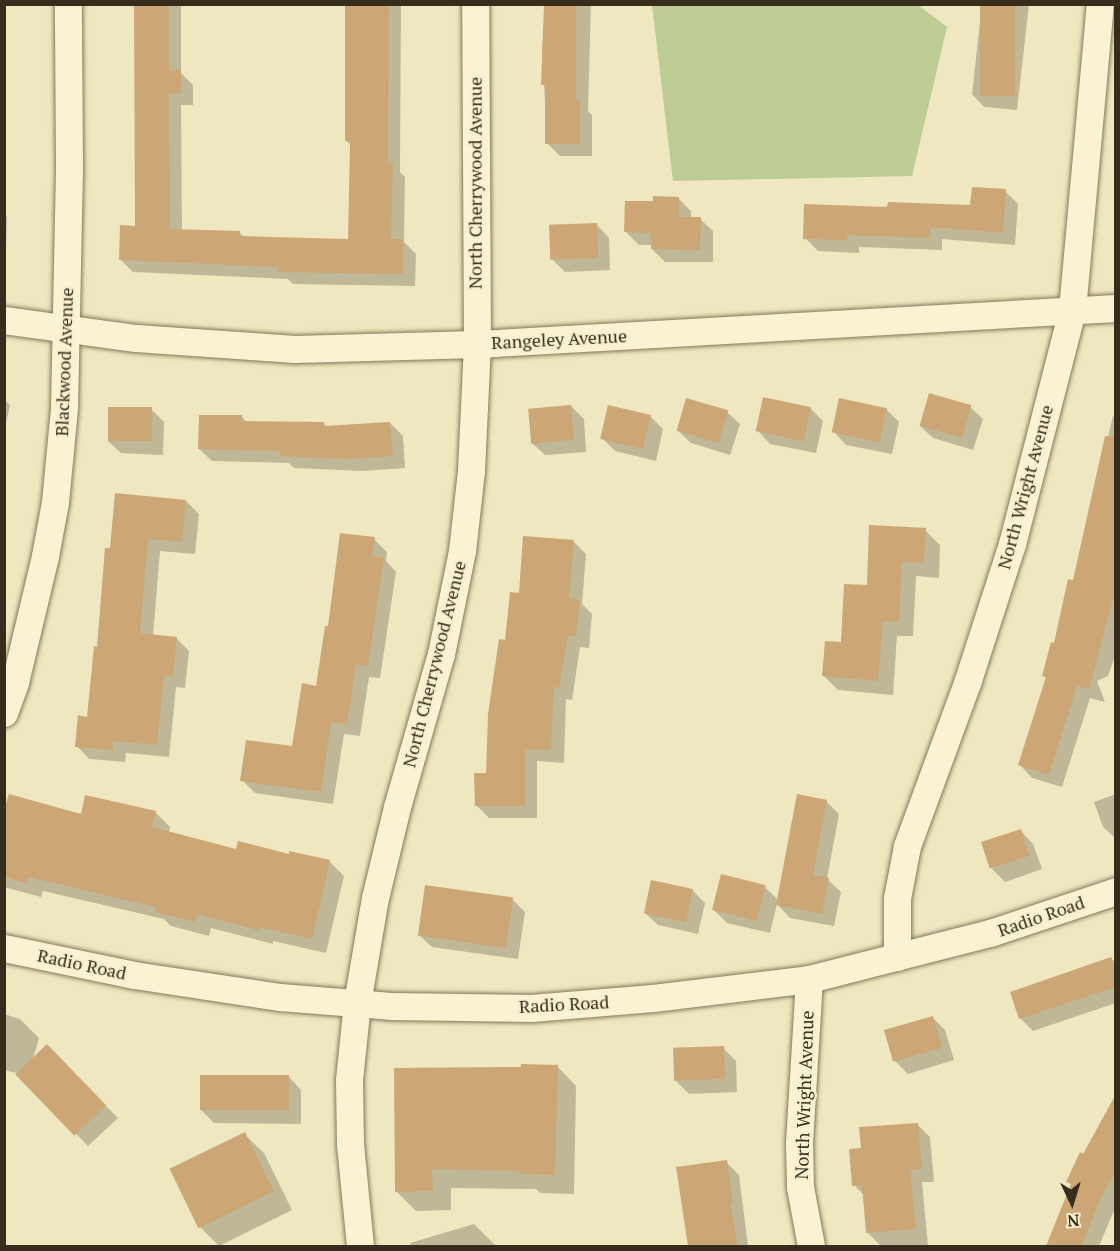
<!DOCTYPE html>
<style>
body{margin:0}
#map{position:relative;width:1120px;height:1251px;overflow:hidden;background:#eee7c0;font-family:"PT Serif",serif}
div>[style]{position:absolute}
.green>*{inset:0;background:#bdcc94}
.shadow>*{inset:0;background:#0003}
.building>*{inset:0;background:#cda675;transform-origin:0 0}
.roads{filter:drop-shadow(0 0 2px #877858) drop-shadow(0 0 2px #877858)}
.minor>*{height:27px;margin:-13.5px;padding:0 13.5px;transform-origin:13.5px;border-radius:13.5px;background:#f9f3d3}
span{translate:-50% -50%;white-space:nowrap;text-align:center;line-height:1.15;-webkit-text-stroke:5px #f6f0cf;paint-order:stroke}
.street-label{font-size:18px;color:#372d1c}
.frame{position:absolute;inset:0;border:6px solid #372d1c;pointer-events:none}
.north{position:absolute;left:1042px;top:1173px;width:60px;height:60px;-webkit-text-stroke:4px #f6f0cf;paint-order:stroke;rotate:176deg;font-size:16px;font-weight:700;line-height:24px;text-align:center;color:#372d1c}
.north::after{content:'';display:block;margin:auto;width:21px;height:27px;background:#372d1c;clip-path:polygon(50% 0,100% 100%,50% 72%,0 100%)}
</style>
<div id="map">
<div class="green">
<div style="clip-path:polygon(652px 5px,918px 5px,947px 27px,912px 176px,673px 181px)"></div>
</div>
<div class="shadow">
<div style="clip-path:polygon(140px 4px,181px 4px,181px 73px,193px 85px,193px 105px,181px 105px,182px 231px,240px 233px,244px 237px,349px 240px,352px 146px,346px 141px,347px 4px,401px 4px,400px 172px,405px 177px,404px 242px,416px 254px,415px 286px,293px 284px,288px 279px,133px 272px,121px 260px,136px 227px)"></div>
<div style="clip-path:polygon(546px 4px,591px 4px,588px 111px,592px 115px,592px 156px,560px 156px,547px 143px,542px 43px,546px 43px)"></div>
<div style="clip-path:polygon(982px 4px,1029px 4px,1017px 110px,984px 107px,972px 94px)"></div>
<div style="clip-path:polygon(1005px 191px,1018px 204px,1015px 245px,942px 239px,942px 250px,859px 247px,859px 253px,818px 251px,805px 238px,889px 209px,971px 206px)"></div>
<div style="clip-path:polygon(678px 198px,691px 211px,691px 218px,700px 219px,713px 231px,713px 262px,665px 262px,652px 249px,652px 245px,639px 245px,626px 232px,654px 203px)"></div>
<div style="clip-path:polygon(4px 215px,7px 217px,6px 249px,4px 249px)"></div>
<div style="clip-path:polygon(597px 225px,609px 238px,610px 270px,565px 272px,552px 259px)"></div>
<div style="clip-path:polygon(4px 399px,10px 405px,4px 432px)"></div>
<div style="clip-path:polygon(571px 406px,584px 419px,586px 452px,545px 455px,532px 443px)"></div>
<div style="clip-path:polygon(970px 407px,983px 419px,973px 450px,933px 438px,920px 426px)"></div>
<div style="clip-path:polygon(810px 408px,823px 421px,816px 453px,770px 444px,758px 431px)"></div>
<div style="clip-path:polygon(151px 409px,164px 422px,163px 455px,121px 453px,108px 441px)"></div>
<div style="clip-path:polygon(886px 409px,899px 422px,892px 454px,846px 445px,834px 432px)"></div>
<div style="clip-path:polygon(727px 412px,740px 424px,730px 455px,691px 443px,678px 431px)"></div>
<div style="clip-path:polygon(650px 416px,663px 429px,656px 461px,615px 451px,602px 438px)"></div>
<div style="clip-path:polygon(1113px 416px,1116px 417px,1116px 653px,1108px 676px,1097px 681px,1105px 702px,1090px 698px,1062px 787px,1032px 778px,1020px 765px,1047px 679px,1044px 676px,1074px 581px)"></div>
<div style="clip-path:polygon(242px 417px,247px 422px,324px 424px,328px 428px,390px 423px,403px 436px,405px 468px,363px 471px,294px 468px,289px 463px,212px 461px,199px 449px)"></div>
<div style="clip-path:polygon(186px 501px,199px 514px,195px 554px,160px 551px,153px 636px,176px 638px,189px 651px,185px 688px,176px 687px,169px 757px,126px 753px,125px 762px,89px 759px,77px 746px,89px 718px,111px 550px)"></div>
<div style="clip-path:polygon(925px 530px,940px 545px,939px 578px,916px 576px,913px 636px,897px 636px,893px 695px,838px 690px,823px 675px,843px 644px,868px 587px)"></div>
<div style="clip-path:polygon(374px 539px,387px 552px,386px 561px,396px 572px,380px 678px,369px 677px,360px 736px,344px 734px,333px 804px,255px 793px,242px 780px,294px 748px,317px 687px,330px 628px)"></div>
<div style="clip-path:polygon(573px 541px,586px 554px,582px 604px,592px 614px,589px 648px,580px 647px,572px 700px,566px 699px,564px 763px,537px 761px,537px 818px,489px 818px,476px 805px,487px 774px,506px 642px,520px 594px)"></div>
<div style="clip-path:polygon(1116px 794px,1116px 839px,1103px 827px,1094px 802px)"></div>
<div style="clip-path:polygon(826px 801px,839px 814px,827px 879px,841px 892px,834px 926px,790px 918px,777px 904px,770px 933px,727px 923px,714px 910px,765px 887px,778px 900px)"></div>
<div style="clip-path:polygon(155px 812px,170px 827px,169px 833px,237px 851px,329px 861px,344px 876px,326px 953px,273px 941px,273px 944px,211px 928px,209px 936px,171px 926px,164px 919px,43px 891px,41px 897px,4px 887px,4px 815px)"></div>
<div style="clip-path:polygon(1021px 831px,1033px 844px,1042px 869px,1005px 882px,992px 869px)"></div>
<div style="clip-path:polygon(692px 890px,705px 903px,698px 934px,658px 925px,645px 913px)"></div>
<div style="clip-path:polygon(512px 899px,525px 912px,518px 959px,432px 947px,419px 935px)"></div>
<div style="clip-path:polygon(1111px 958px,1116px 963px,1116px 1003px,1033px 1031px,1020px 1018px)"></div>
<div style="clip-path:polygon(4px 1014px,20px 1019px,39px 1038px,33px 1059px,47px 1046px,118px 1118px,88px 1146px,17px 1073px,4px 1070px)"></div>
<div style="clip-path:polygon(932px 1017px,945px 1030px,954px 1060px,908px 1074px,895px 1061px)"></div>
<div style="clip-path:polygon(723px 1048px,736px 1061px,737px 1092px,689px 1094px,676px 1081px)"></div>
<div style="clip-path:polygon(557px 1066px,576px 1086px,574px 1194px,540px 1193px,536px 1189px,451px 1188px,451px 1210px,416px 1211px,397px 1192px,523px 1068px)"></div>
<div style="clip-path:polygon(289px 1077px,301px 1090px,301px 1124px,214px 1123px,201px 1110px)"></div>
<div style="clip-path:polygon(1116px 1104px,1116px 1206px,1099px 1246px,1048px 1246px,1072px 1186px,1068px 1181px)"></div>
<div style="clip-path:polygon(917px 1124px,930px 1137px,934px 1182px,922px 1182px,928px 1246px,880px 1245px,867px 1232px,864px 1195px,854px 1185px,862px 1150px)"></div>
<div style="clip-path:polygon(244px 1134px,264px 1153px,292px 1210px,219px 1246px,200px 1227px)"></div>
<div style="clip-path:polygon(726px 1162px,739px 1175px,748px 1246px,690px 1246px,687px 1234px)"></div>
<div style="clip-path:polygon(474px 1224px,496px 1246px,411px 1246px,410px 1243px)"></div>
</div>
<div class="building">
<div style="clip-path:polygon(134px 4px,169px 4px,169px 71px,181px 70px,181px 93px,169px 93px,170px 229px,240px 231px,240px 236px,348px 239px,350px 141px,345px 141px,345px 4px,389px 4px,388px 163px,393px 163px,391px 239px,403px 239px,403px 274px,278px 272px,279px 267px,119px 260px,120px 225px,135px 226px)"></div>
<div style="clip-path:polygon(544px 4px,576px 4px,576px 100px,580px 100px,580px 144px,545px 144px,545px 85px,541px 85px)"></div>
<div style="left:980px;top:4px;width:35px;height:92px"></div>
<div style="clip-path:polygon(972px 187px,1006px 189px,1003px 233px,930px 227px,930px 238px,847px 235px,847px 240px,803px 239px,804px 204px,887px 207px,888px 202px,970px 205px)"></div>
<div style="clip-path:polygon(653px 196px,679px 197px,679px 217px,701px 217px,700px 250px,651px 249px,651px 233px,624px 232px,625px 201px,653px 201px)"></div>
<div style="left:597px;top:223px;width:35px;height:48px;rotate:88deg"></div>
<div style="left:929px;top:393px;width:44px;height:34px;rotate:16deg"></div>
<div style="left:763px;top:397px;width:49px;height:35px;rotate:12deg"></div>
<div style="left:686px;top:398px;width:44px;height:34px;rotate:16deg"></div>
<div style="left:839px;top:398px;width:49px;height:35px;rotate:12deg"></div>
<div style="left:571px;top:405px;width:35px;height:43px;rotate:85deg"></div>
<div style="left:608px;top:405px;width:44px;height:35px;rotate:13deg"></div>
<div style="left:108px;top:407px;width:44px;height:34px"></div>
<div style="clip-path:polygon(199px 415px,242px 415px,242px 421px,324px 422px,324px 426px,390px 422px,393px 456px,349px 459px,280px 456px,280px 451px,198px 449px)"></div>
<div style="clip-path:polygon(1105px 436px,1116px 437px,1116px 588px,1089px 689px,1077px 686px,1049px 775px,1018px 765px,1046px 677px,1042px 676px,1051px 642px,1054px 643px,1068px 579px,1073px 580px)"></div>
<div style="clip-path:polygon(115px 493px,186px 500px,182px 542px,148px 539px,140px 633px,177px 637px,173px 676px,164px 675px,157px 745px,113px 741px,113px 750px,75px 747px,78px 715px,87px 717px,94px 646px,97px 647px,105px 548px,110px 548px)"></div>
<div style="clip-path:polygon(869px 525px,926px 528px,924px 563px,902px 562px,899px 622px,883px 621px,878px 681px,822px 676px,825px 641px,841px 642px,844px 584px,867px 585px)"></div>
<div style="clip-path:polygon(340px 533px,375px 537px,372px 556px,384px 558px,368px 666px,356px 665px,347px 724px,331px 722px,321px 792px,240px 781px,246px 740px,292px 746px,302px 683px,316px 686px,325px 626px,328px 626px)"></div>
<div style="clip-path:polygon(523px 536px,574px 540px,569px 599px,580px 600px,576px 636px,568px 635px,559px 688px,554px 687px,551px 750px,525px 749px,525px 806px,475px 806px,474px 773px,486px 773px,488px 714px,499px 639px,505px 640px,510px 592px,519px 593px)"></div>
<div style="clip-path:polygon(9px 794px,81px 814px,85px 795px,156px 811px,152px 827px,236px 849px,238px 841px,289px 854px,289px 851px,330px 860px,312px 939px,259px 927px,258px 930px,197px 914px,195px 922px,155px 912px,156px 907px,28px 877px,26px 883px,4px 877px,4px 810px)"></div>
<div style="clip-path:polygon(797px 794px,827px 800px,813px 875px,829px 878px,822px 914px,776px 905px)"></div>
<div style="left:1021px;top:829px;width:28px;height:42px;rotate:72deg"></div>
<div style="left:721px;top:874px;width:46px;height:37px;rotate:14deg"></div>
<div style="left:651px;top:880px;width:43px;height:34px;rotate:12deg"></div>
<div style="left:425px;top:885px;width:89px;height:51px;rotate:8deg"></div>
<div style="clip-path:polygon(1111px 957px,1116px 969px,1116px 987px,1019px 1019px,1010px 992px)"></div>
<div style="left:933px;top:1016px;width:33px;height:51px;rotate:74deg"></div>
<div style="left:47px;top:1044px;width:85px;height:44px;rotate:46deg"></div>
<div style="left:724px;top:1046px;width:33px;height:51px;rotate:88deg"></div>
<div style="clip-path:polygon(521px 1064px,558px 1065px,555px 1175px,519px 1174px,519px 1171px,432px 1169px,433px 1191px,395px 1192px,394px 1068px,521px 1067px)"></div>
<div style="left:200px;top:1075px;width:89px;height:35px"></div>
<div style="clip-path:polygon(1116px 1094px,1116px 1170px,1101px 1198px,1081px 1246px,1046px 1246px,1071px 1184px,1066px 1182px,1080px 1152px,1083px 1154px)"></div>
<div style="clip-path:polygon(918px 1123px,922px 1169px,910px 1170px,916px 1229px,866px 1233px,862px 1185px,852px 1186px,849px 1149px,861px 1148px,859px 1127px)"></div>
<div style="left:245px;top:1132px;width:66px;height:84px;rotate:64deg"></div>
<div style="clip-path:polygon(727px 1160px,733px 1203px,730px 1203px,738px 1246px,688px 1246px,676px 1167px)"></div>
</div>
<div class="roads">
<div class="minor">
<div style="left:4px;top:320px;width:133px;rotate:7.8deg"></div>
<div style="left:136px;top:338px;width:159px;rotate:4deg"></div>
<div style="left:295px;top:349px;width:182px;rotate:-1.6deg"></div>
<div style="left:477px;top:344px;width:640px;rotate:-3.22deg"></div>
<div style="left:4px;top:713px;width:33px;rotate:-70deg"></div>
<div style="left:15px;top:682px;width:130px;rotate:-76.6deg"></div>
<div style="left:45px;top:556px;width:55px;rotate:-79.5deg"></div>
<div style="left:55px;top:502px;width:94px;rotate:-84.5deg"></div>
<div style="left:64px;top:408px;width:241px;rotate:-88.8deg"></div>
<div style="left:69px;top:167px;width:163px;rotate:-90.4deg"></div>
<div style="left:4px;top:948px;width:133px;rotate:11.7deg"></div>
<div style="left:134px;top:975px;width:148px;rotate:8.6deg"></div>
<div style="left:280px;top:997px;width:111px;rotate:4.6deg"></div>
<div style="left:391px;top:1006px;width:140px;rotate:0.8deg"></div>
<div style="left:531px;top:1008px;width:122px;rotate:-4.7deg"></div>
<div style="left:653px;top:998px;width:157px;rotate:-6.9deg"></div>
<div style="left:809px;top:979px;width:187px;rotate:-14.3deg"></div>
<div style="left:990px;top:933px;width:133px;rotate:-18.4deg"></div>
<div style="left:897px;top:957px;width:59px;rotate:-90deg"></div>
<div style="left:897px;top:898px;width:53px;rotate:-79.1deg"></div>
<div style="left:907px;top:846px;width:177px;rotate:-69.8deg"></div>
<div style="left:968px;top:680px;width:143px;rotate:-72.1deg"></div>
<div style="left:1012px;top:544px;width:242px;rotate:-75.6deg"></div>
<div style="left:1072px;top:310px;width:307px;rotate:-84.8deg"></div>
<div style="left:809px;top:979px;width:164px;rotate:93.5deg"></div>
<div style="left:799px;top:1143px;width:44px;rotate:88.7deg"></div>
<div style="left:800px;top:1187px;width:60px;rotate:79.4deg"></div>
<div style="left:360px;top:1246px;width:102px;rotate:-95.6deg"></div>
<div style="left:350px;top:1144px;width:64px;rotate:-90.9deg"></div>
<div style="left:349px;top:1080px;width:77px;rotate:-84.1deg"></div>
<div style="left:357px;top:1003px;width:107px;rotate:-80.3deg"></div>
<div style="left:375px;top:898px;width:94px;rotate:-76.4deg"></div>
<div style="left:397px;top:807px;width:159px;rotate:-74deg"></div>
<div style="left:441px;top:654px;width:105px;rotate:-78.5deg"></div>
<div style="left:462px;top:551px;width:81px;rotate:-83.6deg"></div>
<div style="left:471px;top:471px;width:127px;rotate:-87.3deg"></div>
<div style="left:477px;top:344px;width:340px;rotate:-90.3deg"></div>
</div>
</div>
<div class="street-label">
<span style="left:475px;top:183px;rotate:-90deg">North Cherrywood Avenue</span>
<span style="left:559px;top:339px;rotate:-3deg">Rangeley Avenue</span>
<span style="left:64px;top:362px;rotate:-88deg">Blackwood Avenue</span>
<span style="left:1025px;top:487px;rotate:-75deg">North Wright Avenue</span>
<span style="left:434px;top:664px;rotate:-76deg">North Cherrywood Avenue</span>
<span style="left:1041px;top:916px;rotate:-19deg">Radio Road</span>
<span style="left:82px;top:964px;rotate:12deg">Radio Road</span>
<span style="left:564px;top:1004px;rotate:-3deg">Radio Road</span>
<span style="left:804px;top:1095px;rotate:-88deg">North Wright Avenue</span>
</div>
<div class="frame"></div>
<div class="north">N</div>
</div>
